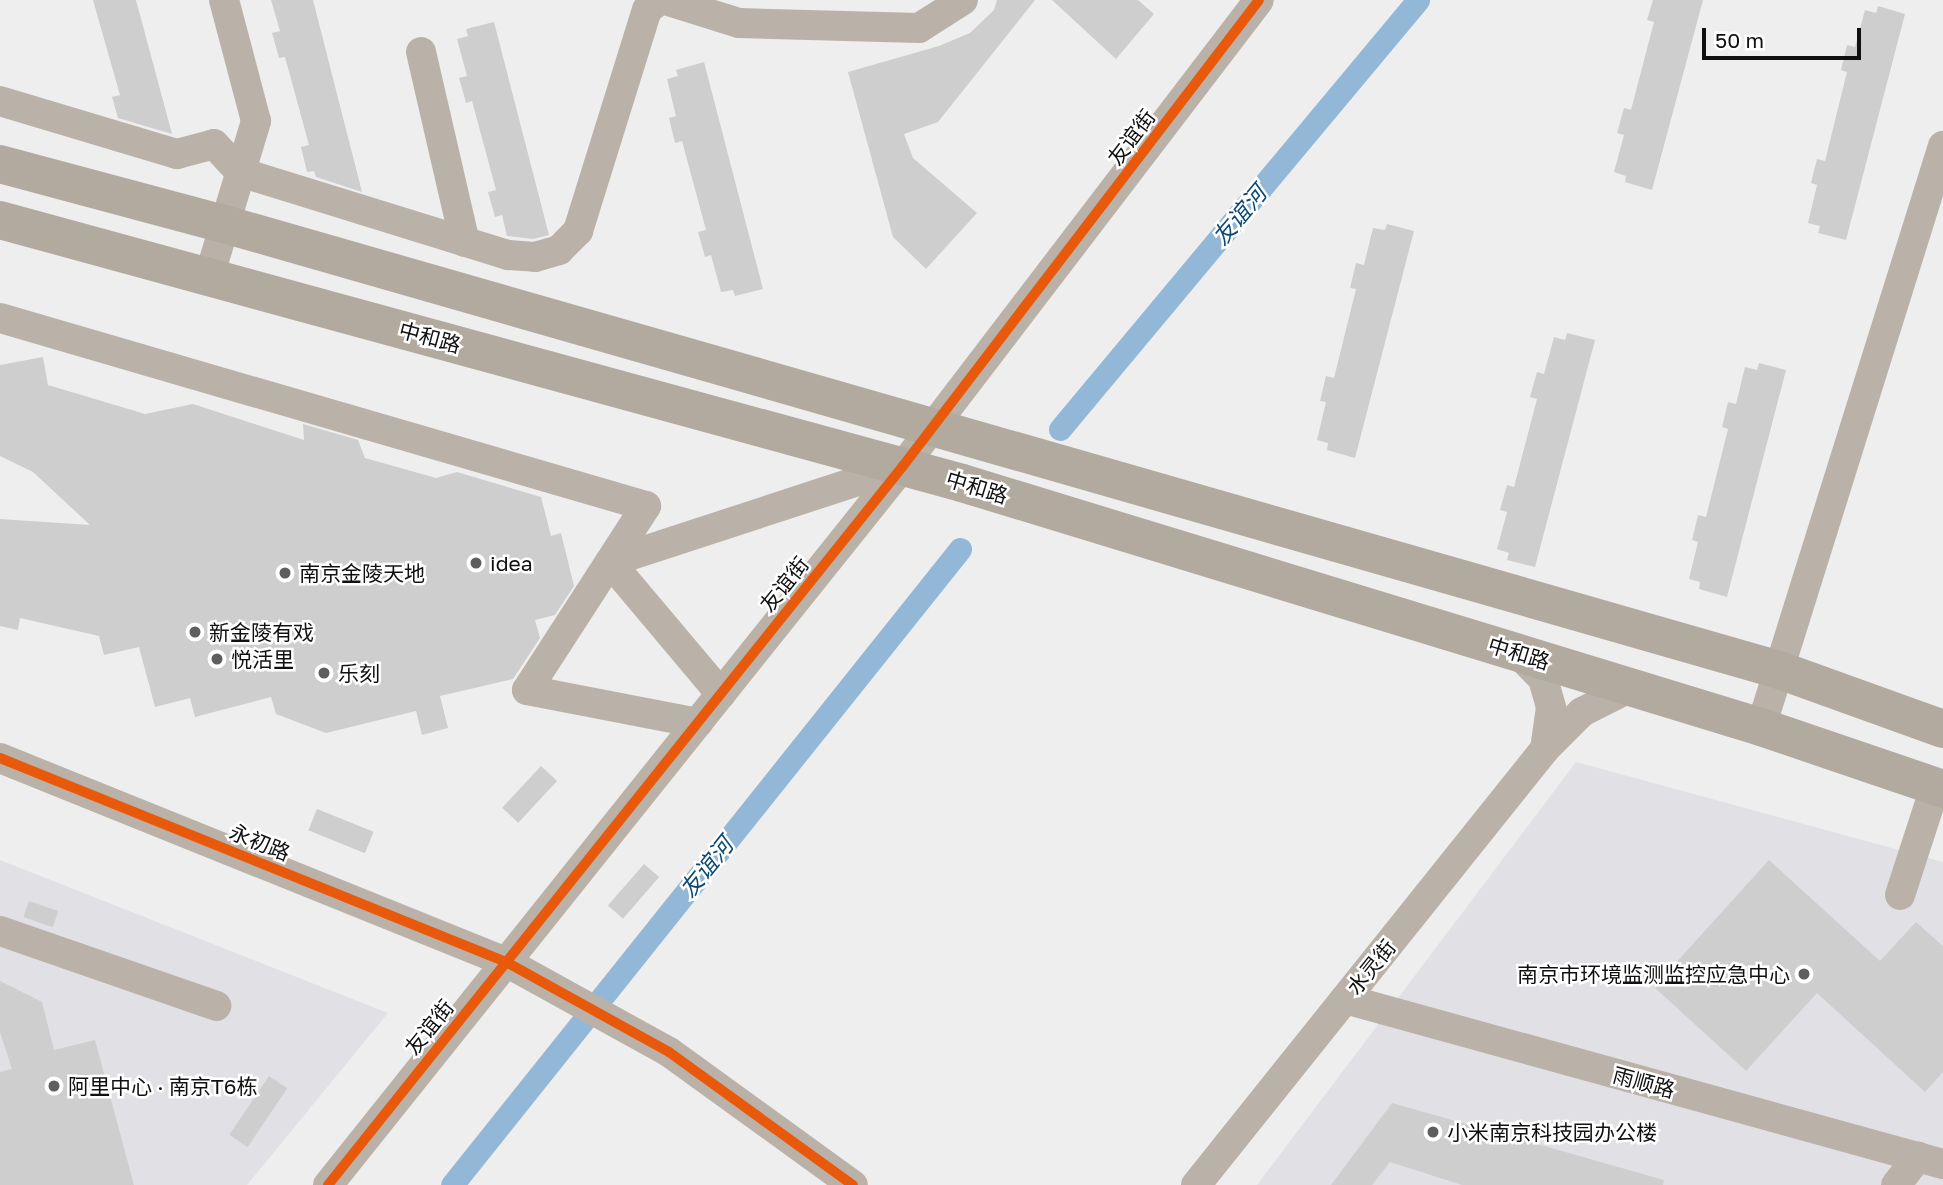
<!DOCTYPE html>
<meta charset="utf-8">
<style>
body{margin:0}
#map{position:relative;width:1943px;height:1185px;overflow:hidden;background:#eee;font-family:"Golos Text","Noto Sans SC",sans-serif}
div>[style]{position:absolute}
.built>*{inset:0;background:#e1e0e5}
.canal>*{height:23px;margin:-11.5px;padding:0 11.5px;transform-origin:11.5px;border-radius:11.5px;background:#93b7d6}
.building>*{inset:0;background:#cfcece;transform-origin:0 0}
.minor>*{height:30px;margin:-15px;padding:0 15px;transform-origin:15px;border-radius:15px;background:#bab2a8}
.major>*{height:38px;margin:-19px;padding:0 19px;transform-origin:19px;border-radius:19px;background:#b2aa9f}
.cycleway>*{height:10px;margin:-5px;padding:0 5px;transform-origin:5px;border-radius:5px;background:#e8590c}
.dots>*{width:19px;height:19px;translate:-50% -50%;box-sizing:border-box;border:4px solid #fff;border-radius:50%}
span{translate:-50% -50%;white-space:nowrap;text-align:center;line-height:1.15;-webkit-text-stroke:5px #fff;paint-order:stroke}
.street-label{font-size:21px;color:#101010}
.poi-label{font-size:21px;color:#101010}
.left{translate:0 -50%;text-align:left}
.right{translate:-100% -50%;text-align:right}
.water-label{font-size:23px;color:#0d4974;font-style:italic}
.scale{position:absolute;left:1702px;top:28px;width:159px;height:32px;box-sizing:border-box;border:4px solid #101010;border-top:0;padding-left:9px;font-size:21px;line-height:24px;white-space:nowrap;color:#101010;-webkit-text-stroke:5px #fff;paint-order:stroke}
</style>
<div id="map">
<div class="built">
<div style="clip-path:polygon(1576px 762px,1943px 862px,1943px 1185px,1257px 1185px)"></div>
<div style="clip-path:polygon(0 860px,388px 1013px,247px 1185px,0 1185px)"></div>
</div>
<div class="canal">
<div style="left:1060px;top:429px;width:559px;rotate:-50.16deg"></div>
<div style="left:452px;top:1185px;width:814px;rotate:-51.38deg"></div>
</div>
<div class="building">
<div style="clip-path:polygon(93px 0,136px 0,172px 134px,118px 118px,112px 97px,120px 95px)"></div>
<div style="clip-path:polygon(271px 0,313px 0,362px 192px,316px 177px,314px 171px,307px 172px,301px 147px,309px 145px,285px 57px,279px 58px,272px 33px,280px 31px)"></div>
<div style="clip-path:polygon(997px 0,1035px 0,938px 122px,904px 134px,913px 158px,977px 213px,926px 269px,893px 237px,848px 72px,939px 46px,970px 33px,994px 10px)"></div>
<div style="clip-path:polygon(1052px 0,1138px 0,1154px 14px,1116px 59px)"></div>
<div style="clip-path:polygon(1653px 0,1703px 0,1652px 190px,1625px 182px,1626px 176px,1614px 172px,1624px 135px,1617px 133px,1624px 108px,1631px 110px,1654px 22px,1647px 20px)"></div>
<div style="clip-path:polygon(1878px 6px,1905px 14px,1846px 240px,1818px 233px,1820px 226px,1808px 223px,1817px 185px,1811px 183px,1817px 159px,1825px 161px,1847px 72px,1841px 70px,1847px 45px,1855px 47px,1865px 10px,1876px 13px)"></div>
<div style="clip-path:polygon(494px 22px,549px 235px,533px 239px,507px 236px,502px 215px,495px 217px,488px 192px,496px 190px,472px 101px,466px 103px,459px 78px,467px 76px,457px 39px,468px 36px,466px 29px)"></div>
<div style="clip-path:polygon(704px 62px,763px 289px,735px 296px,733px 290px,721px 292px,711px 255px,705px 257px,698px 232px,706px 230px,682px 141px,675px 143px,669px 118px,676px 116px,667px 79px,678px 76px,676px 70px)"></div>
<div style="clip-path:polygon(1387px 224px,1414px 231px,1355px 458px,1327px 450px,1328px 443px,1317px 440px,1326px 402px,1320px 401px,1326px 376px,1334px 378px,1356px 289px,1350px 288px,1356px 263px,1364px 265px,1373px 228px,1385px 230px)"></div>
<div style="clip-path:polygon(1567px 333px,1595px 340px,1535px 567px,1507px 560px,1509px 553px,1497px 549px,1507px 512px,1500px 510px,1507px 485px,1514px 487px,1537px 399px,1530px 397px,1537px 372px,1544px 374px,1554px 337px,1565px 340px)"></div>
<div style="clip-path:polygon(43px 357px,48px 385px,145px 414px,193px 404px,304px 440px,303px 424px,358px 440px,365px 458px,436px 478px,457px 472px,541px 497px,551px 536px,561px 533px,574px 586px,555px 615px,535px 620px,540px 638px,513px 679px,440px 696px,448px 728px,422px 735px,416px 711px,326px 733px,276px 714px,271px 697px,195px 717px,190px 698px,155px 707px,139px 647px,104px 655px,99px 636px,20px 618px,18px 630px,0 626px,0 519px,90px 525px,33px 472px,0 456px,0 365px)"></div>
<div style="clip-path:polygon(1759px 363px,1786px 370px,1727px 597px,1699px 589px,1700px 582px,1689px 579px,1698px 542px,1692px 540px,1698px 515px,1706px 517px,1728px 429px,1722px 427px,1728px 402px,1736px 404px,1745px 367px,1757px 370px)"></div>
<div style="left:541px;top:766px;width:22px;height:57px;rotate:43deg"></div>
<div style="left:317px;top:809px;width:61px;height:23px;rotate:22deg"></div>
<div style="clip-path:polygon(1769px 860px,1880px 961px,1916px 922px,1943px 946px,1943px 1072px,1925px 1092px,1817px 993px,1746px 1071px,1654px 987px)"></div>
<div style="left:644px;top:864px;width:20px;height:55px;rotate:41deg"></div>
<div style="left:29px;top:901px;width:31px;height:17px;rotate:19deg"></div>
<div style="clip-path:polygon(0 981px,42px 1002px,54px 1050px,95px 1040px,134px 1185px,0 1185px,0 1072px,12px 1069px,0 1032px)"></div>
<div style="left:269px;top:1076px;width:22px;height:71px;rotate:34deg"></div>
<div style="clip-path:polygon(1392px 1103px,1664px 1180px,1663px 1185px,1462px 1185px,1390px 1162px,1372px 1185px,1331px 1185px)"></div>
</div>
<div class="minor">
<div style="left:665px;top:0;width:77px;rotate:17.3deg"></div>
<div style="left:739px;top:23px;width:180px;rotate:1.6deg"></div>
<div style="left:919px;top:28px;width:52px;rotate:-32.5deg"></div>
<div style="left:421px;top:52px;width:195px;rotate:77deg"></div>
<div style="left:0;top:101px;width:185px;rotate:16.7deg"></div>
<div style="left:177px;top:154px;width:38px;rotate:-15deg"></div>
<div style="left:214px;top:144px;width:38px;rotate:47deg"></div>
<div style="left:240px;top:172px;width:281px;rotate:17.2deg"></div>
<div style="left:508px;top:255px;width:27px;rotate:4deg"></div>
<div style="left:535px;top:257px;width:25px;rotate:-16deg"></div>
<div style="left:559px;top:250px;width:27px;rotate:-45deg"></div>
<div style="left:578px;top:231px;width:232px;rotate:-72.7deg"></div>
<div style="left:647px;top:10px;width:16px;rotate:-40deg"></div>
<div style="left:209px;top:277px;width:163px;rotate:-73.2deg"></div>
<div style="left:256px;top:121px;width:125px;rotate:-104.8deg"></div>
<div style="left:0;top:318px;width:673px;rotate:16.23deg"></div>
<div style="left:646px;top:506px;width:219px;rotate:122.9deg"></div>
<div style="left:527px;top:690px;width:174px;rotate:10.9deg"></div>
<div style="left:1518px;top:653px;width:36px;rotate:46deg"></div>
<div style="left:1543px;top:679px;width:29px;rotate:74deg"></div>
<div style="left:1551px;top:707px;width:42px;rotate:98.1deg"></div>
<div style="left:721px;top:694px;width:172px;rotate:-130.1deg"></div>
<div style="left:610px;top:562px;width:308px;rotate:-18.1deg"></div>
<div style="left:1761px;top:727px;width:609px;rotate:-72.61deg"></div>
<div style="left:0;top:758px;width:546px;rotate:21.96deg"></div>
<div style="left:506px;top:962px;width:186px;rotate:28.9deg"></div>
<div style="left:669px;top:1052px;width:227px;rotate:35.9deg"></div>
<div style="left:1900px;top:895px;width:114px;rotate:-72deg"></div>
<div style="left:0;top:931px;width:229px;rotate:19.1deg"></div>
<div style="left:1345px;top:999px;width:620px;rotate:15.43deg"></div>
<div style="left:328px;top:1185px;width:921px;rotate:-51.35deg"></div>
<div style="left:903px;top:466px;width:586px;rotate:-52.62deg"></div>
<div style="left:1196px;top:1185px;width:558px;rotate:-51.32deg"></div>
<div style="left:1545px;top:749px;width:52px;rotate:-45deg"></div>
<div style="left:1582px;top:712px;width:55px;rotate:-27deg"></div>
<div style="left:1896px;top:1185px;width:36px;rotate:-52deg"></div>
</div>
<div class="major">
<div style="left:0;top:164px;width:232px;rotate:15deg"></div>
<div style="left:224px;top:224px;width:1618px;rotate:16deg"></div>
<div style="left:1779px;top:670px;width:174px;rotate:19.8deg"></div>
<div style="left:0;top:220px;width:997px;rotate:15.29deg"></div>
<div style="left:962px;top:483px;width:835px;rotate:16.98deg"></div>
<div style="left:1761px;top:727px;width:192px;rotate:18.8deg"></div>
</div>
<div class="cycleway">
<div style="left:0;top:758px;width:546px;rotate:21.96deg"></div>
<div style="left:506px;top:962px;width:186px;rotate:28.9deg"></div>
<div style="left:669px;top:1052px;width:227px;rotate:35.9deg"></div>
<div style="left:328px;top:1185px;width:921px;rotate:-51.35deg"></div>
<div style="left:903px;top:466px;width:586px;rotate:-52.62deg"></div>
</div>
<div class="dots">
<div style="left:476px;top:563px;background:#5e5e5e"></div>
<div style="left:285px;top:573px;background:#5e5e5e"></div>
<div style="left:195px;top:632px;background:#5e5e5e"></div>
<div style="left:217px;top:659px;background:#5e5e5e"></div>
<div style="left:324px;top:673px;background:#5e5e5e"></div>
<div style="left:1804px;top:974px;background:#5e5e5e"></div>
<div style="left:54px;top:1086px;background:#5e5e5e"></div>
<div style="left:1433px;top:1132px;background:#5e5e5e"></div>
</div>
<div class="street-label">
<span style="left:1131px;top:137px;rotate:-53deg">友谊街</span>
<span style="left:430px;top:337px;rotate:15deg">中和路</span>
<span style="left:977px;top:487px;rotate:17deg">中和路</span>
<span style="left:784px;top:584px;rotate:-51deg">友谊街</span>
<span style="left:1519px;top:653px;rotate:17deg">中和路</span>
<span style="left:260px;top:842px;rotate:22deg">永初路</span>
<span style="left:1371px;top:967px;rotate:-51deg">水灵街</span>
<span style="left:429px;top:1027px;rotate:-51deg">友谊街</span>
<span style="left:1644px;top:1082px;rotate:15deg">雨顺路</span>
</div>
<div class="poi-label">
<span class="left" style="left:490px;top:563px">idea</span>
<span class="left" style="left:299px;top:573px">南京金陵天地</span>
<span class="left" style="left:209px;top:632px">新金陵有戏</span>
<span class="left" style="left:231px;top:659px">悦活里</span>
<span class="left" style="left:338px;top:673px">乐刻</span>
<span class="right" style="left:1790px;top:974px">南京市环境监测监控应急中心</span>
<span class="left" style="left:68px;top:1086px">阿里中心 · 南京T6栋</span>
<span class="left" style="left:1447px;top:1132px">小米南京科技园办公楼</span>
</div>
<div class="water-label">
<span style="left:1239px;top:215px;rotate:-50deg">友谊河</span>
<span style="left:706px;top:867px;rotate:-51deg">友谊河</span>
</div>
<div class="scale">50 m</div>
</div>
